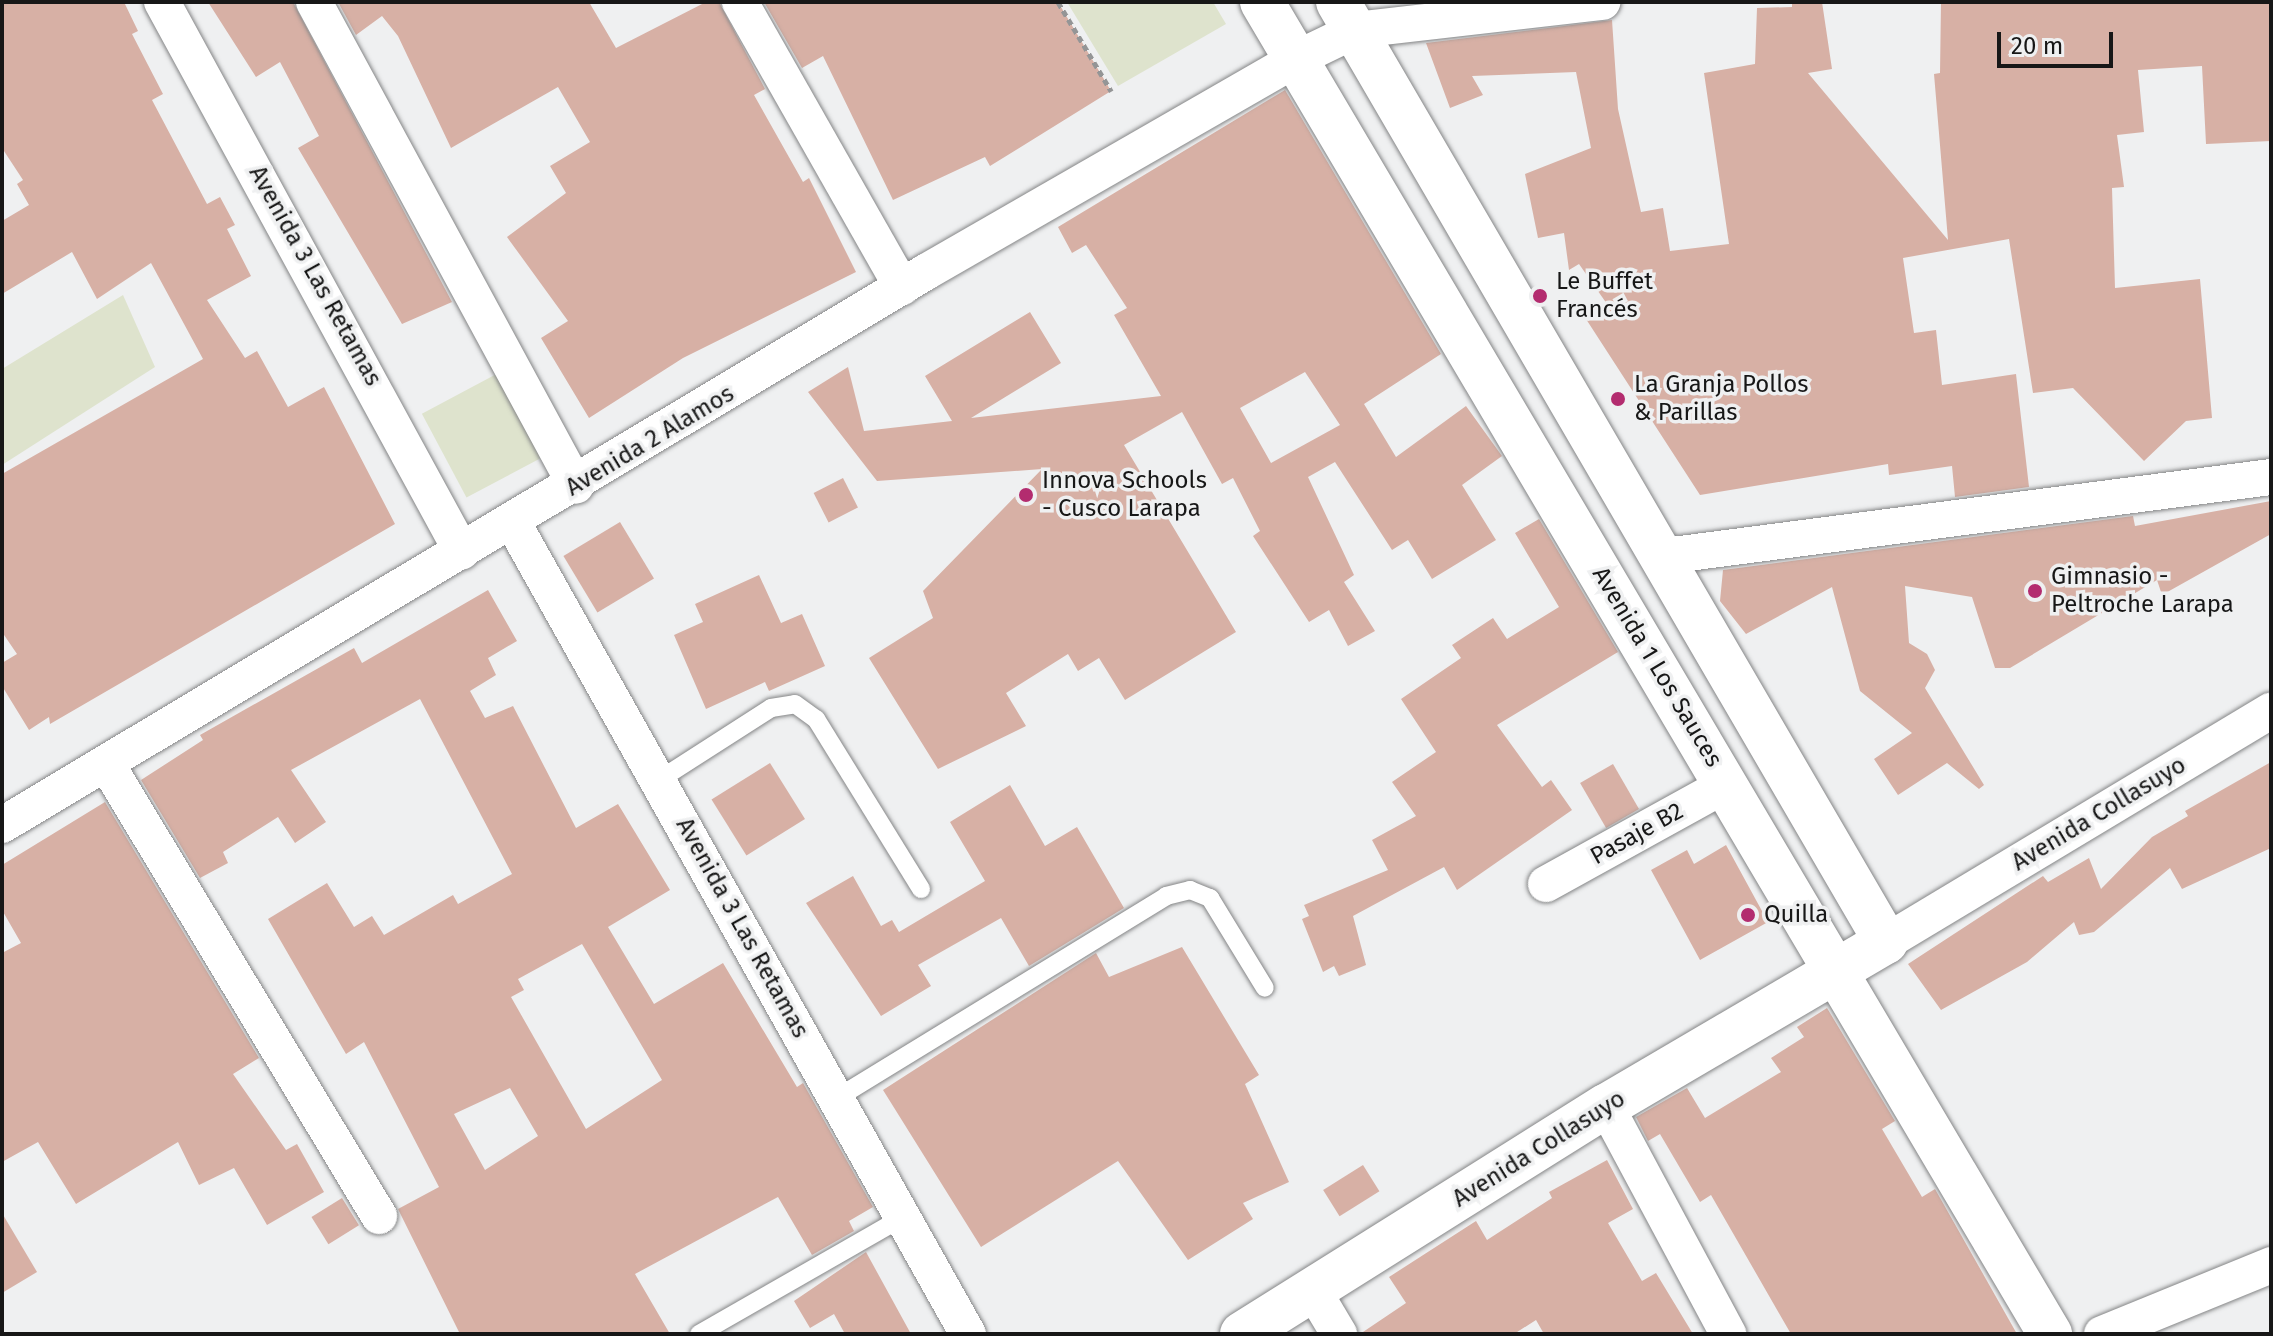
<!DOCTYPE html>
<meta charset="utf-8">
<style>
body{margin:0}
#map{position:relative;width:2273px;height:1336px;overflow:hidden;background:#eff0f1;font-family:"Fira Sans",sans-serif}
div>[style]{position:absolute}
.green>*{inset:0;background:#dee3cd;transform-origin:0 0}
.building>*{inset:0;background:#d7b0a5;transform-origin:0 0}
.path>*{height:5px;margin-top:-2.5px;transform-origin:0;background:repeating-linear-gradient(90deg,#949596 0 6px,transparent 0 10px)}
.roads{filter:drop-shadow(0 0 2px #848586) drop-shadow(0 0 2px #848586)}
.lane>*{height:18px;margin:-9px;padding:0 9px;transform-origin:9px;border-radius:9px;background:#fff}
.street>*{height:36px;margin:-18px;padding:0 18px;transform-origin:18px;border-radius:18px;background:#fff}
.secondary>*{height:44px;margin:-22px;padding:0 22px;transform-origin:22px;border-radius:22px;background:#fff}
.dots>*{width:22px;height:22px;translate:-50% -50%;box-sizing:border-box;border:4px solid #eff0f1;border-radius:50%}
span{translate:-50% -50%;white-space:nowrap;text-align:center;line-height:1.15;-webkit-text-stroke:7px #eff0f1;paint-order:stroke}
.street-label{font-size:24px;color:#171717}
.poi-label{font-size:24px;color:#171717}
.left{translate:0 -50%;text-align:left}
.frame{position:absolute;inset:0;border:4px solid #171717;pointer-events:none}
.scale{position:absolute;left:1997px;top:32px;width:116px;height:36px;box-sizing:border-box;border:4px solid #171717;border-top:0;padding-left:10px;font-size:24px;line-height:28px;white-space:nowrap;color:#171717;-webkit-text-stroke:6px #eff0f1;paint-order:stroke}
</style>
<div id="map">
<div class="green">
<div style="clip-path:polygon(1067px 2px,1213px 2px,1226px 24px,1118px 86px)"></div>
<div style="clip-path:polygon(123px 295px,155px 367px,2px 465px,2px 369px)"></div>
<div style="left:504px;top:370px;width:95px;height:93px;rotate:62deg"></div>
</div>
<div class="building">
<div style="clip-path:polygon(2px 2px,124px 2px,138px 31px,132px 34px,163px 94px,152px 100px,207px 204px,220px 197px,235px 225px,227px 229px,251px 276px,207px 300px,245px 358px,257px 351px,288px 407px,324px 387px,395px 524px,50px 724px,49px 717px,29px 730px,2px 686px,2px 663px,17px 654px,2px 632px,2px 474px,203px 359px,151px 263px,97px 299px,72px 252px,2px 294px,2px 221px,29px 205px,17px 184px,23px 180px,2px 148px)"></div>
<div style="clip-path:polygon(208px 2px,293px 2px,452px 302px,402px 324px,298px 148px,319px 136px,280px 62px,256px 77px)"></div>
<div style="clip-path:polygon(338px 2px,589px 2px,616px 48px,706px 2px,719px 2px,765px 89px,754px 95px,803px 182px,809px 178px,856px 272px,683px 358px,589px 418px,541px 338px,568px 321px,507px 237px,566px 193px,550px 166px,590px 142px,558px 87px,451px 148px,398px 36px,382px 16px,356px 35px)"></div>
<div style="clip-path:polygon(764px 2px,1058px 2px,1111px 91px,990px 166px,985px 157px,893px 200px,823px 56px,802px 68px)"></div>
<div style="clip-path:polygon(1792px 2px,1822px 2px,1832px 69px,1808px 73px,1948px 240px,1934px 74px,1940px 73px,1941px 2px,2271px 2px,2271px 141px,2206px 144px,2202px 66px,2138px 70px,2144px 132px,2117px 135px,2124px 187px,2112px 188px,2115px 288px,2200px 279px,2212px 418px,2186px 421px,2144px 461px,2073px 388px,2033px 393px,2009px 239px,1903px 258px,1914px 333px,1936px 330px,1942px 385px,2016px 374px,2029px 487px,1955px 497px,1952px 466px,1889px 475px,1888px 464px,1700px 495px,1586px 319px,1607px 304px,1579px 264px,1569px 270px,1564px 233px,1538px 238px,1525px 174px,1591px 148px,1576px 72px,1472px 76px,1483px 95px,1450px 108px,1426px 43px,1612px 20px,1618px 109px,1641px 212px,1663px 208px,1670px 251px,1729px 244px,1704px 73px,1755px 64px,1757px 8px,1792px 7px)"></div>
<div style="clip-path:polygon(evenodd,1285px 90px,1441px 354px,1364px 404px,1396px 457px,1466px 406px,1502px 456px,1462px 485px,1496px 540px,1432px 579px,1408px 540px,1392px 550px,1335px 462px,1308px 477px,1354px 575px,1344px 582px,1375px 631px,1348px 646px,1329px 610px,1309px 622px,1253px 536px,1260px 531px,1233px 478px,1222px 484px,1182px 412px,1124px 445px,1236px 632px,1125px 700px,1099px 658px,1078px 671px,1068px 654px,1006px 693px,1026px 726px,938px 769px,869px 658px,933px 618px,923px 591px,1042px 469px,877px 481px,808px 392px,848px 367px,864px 431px,952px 421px,925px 376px,1030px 312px,1061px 363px,971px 418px,1161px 396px,1114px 315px,1127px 308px,1086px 245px,1072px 253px,1058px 227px,1285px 90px,1305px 372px,1340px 425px,1271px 463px,1240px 408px,1305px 372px)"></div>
<div style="left:843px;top:478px;width:33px;height:33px;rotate:63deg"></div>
<div style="clip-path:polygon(2271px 501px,2271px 534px,2162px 595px,2157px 580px,2010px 668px,1995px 668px,1972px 597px,1905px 586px,1909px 643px,1927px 654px,1935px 670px,1925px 688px,1984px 785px,1979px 789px,1947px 763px,1898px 795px,1874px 759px,1912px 733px,1860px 691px,1832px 587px,1746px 634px,1720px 601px,1723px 570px,2133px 516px,2135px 526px)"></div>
<div style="clip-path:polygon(1539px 519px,1618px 652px,1497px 725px,1542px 787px,1551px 780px,1572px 810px,1457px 890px,1444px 867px,1353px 916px,1366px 965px,1339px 976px,1334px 966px,1323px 972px,1302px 919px,1309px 916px,1304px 905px,1388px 870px,1372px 840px,1416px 816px,1392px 782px,1436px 752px,1401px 699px,1461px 658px,1452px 645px,1493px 618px,1507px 639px,1559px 607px,1515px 533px)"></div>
<div style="left:620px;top:522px;width:66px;height:66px;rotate:59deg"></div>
<div style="clip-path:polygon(759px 575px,781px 623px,802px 614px,825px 666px,769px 691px,765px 682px,706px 709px,674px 635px,703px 622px,695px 604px)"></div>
<div style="clip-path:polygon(evenodd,488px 590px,517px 641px,488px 658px,496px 675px,470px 691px,485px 718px,513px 706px,576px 828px,618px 804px,670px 890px,608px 927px,654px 1004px,723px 963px,797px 1087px,803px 1083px,873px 1207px,849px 1221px,854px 1231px,812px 1255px,778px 1197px,635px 1274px,670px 1334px,460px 1334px,398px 1209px,439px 1187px,364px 1042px,346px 1054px,268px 919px,327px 883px,354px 927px,372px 916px,384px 935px,453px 895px,458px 904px,512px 874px,420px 699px,291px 770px,326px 822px,295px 843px,278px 817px,223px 852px,228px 863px,200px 878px,141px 780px,203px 740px,200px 735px,354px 648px,362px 663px,488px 590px,582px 944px,662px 1080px,586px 1129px,511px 997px,524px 990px,518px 979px,582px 944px,488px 590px,510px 1088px,538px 1136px,485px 1170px,454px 1114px,510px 1088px)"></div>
<div style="clip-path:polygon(2271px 762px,2271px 848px,2182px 889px,2170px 868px,2094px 932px,2079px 935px,2074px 922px,2027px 962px,1941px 1010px,1908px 964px,2043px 876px,2048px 882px,2089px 858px,2101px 889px,2152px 837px,2188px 816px,2185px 811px)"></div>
<div style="left:770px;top:763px;width:66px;height:69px;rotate:58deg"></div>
<div style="left:1613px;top:764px;width:52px;height:38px;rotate:60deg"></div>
<div style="clip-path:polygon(1010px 785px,1045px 846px,1077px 827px,1124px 908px,1029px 966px,1001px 918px,918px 965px,931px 986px,881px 1016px,806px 903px,853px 876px,881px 926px,892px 920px,899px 932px,985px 881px,950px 822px)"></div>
<div style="clip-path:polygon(105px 802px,259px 1058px,233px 1074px,286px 1150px,297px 1144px,324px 1192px,267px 1225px,234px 1168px,199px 1185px,178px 1142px,76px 1204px,38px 1142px,2px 1162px,2px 953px,21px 943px,2px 910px,2px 865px)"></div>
<div style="clip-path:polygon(1726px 845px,1768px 922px,1700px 960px,1651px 870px,1687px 850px,1694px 864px)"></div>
<div style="clip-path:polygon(1182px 947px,1259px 1075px,1245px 1084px,1289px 1182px,1243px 1203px,1253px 1219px,1188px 1260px,1118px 1161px,981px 1247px,883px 1090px,1096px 953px,1109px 977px)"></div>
<div style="clip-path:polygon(1827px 1008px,1895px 1121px,1882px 1129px,1922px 1197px,1935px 1189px,2017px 1334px,1791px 1334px,1711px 1195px,1700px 1202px,1660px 1134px,1648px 1141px,1636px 1117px,1687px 1088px,1705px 1118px,1781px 1072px,1771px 1058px,1804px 1037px,1797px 1027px)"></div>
<div style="clip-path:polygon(1607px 1160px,1633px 1209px,1608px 1223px,1642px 1281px,1656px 1273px,1693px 1334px,1544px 1334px,1536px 1320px,1514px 1334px,1360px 1334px,1406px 1303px,1389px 1277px,1476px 1221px,1487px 1240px,1552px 1198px,1549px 1192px)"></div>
<div style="left:1363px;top:1165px;width:31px;height:47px;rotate:58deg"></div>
<div style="left:342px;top:1198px;width:32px;height:36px;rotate:58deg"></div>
<div style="clip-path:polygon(2px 1213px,37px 1272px,2px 1293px)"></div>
<div style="clip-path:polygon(866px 1252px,911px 1334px,845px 1334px,834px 1314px,810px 1328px,794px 1301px)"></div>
</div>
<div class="path">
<div style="left:1058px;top:2px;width:104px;rotate:59.2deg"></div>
</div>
<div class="roads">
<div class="lane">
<div style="left:659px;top:780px;width:133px;rotate:-32.7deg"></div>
<div style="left:771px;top:708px;width:24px;rotate:-9deg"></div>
<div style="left:795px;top:704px;width:26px;rotate:36deg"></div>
<div style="left:816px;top:719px;width:200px;rotate:58.3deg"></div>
<div style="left:837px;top:1098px;width:386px;rotate:-31.5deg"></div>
<div style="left:1166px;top:896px;width:25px;rotate:-14deg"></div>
<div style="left:1190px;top:890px;width:22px;rotate:22deg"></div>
<div style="left:1210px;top:898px;width:105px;rotate:58.6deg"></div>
<div style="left:699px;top:1334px;width:235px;rotate:-29.8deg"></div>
</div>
<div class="street">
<div style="left:162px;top:2px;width:626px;rotate:61.39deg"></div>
<div style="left:314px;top:2px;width:550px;rotate:61.57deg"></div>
<div style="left:740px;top:2px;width:328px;rotate:60.4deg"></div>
<div style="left:513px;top:523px;width:930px;rotate:60.71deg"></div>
<div style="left:1665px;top:556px;width:611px;rotate:-7.43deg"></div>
<div style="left:106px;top:763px;width:529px;rotate:58.92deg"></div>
<div style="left:2px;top:825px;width:1077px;rotate:-30.9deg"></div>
<div style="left:926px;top:272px;width:429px;rotate:-29.9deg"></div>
<div style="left:1298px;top:58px;width:64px;rotate:-25.8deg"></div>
<div style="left:1356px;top:30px;width:248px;rotate:-6.5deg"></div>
<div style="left:1546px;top:884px;width:207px;rotate:-28.9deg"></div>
<div style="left:1886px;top:942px;width:449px;rotate:-31deg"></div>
<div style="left:1606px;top:1106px;width:259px;rotate:61.8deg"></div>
<div style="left:1314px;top:1292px;width:49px;rotate:59.2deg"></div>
<div style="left:2102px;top:1334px;width:183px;rotate:-22.2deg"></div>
</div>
<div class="secondary">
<div style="left:1262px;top:2px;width:1548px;rotate:59.39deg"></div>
<div style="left:1242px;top:1334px;width:430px;rotate:-32.1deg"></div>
<div style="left:1606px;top:1106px;width:324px;rotate:-30.4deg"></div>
<div style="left:1886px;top:942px;width:1088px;rotate:-120.24deg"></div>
</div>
</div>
<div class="dots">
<div style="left:1540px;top:296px;background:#b32c6f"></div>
<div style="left:1618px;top:399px;background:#b32c6f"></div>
<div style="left:1026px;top:495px;background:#b32c6f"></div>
<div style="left:2035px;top:591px;background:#b32c6f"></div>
<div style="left:1748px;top:915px;background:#b32c6f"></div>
</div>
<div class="street-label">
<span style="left:315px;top:276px;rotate:61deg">Avenida 3 Las Retamas</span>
<span style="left:650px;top:441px;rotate:-31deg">Avenida 2 Alamos</span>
<span style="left:1657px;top:667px;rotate:59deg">Avenida 1 Los Sauces</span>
<span style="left:2099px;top:814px;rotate:-31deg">Avenida Collasuyo</span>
<span style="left:1637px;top:834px;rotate:-29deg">Pasaje B2</span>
<span style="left:742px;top:928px;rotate:61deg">Avenida 3 Las Retamas</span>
<span style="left:1539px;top:1149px;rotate:-32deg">Avenida Collasuyo</span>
</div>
<div class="poi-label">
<span class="left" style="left:1556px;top:296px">Le Buffet<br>Francés</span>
<span class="left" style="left:1634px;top:399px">La Granja Pollos<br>&amp; Parillas</span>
<span class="left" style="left:1042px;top:495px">Innova Schools<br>- Cusco Larapa</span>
<span class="left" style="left:2051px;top:591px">Gimnasio -<br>Peltroche Larapa</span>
<span class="left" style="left:1764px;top:915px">Quilla</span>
</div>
<div class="frame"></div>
<div class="scale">20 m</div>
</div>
